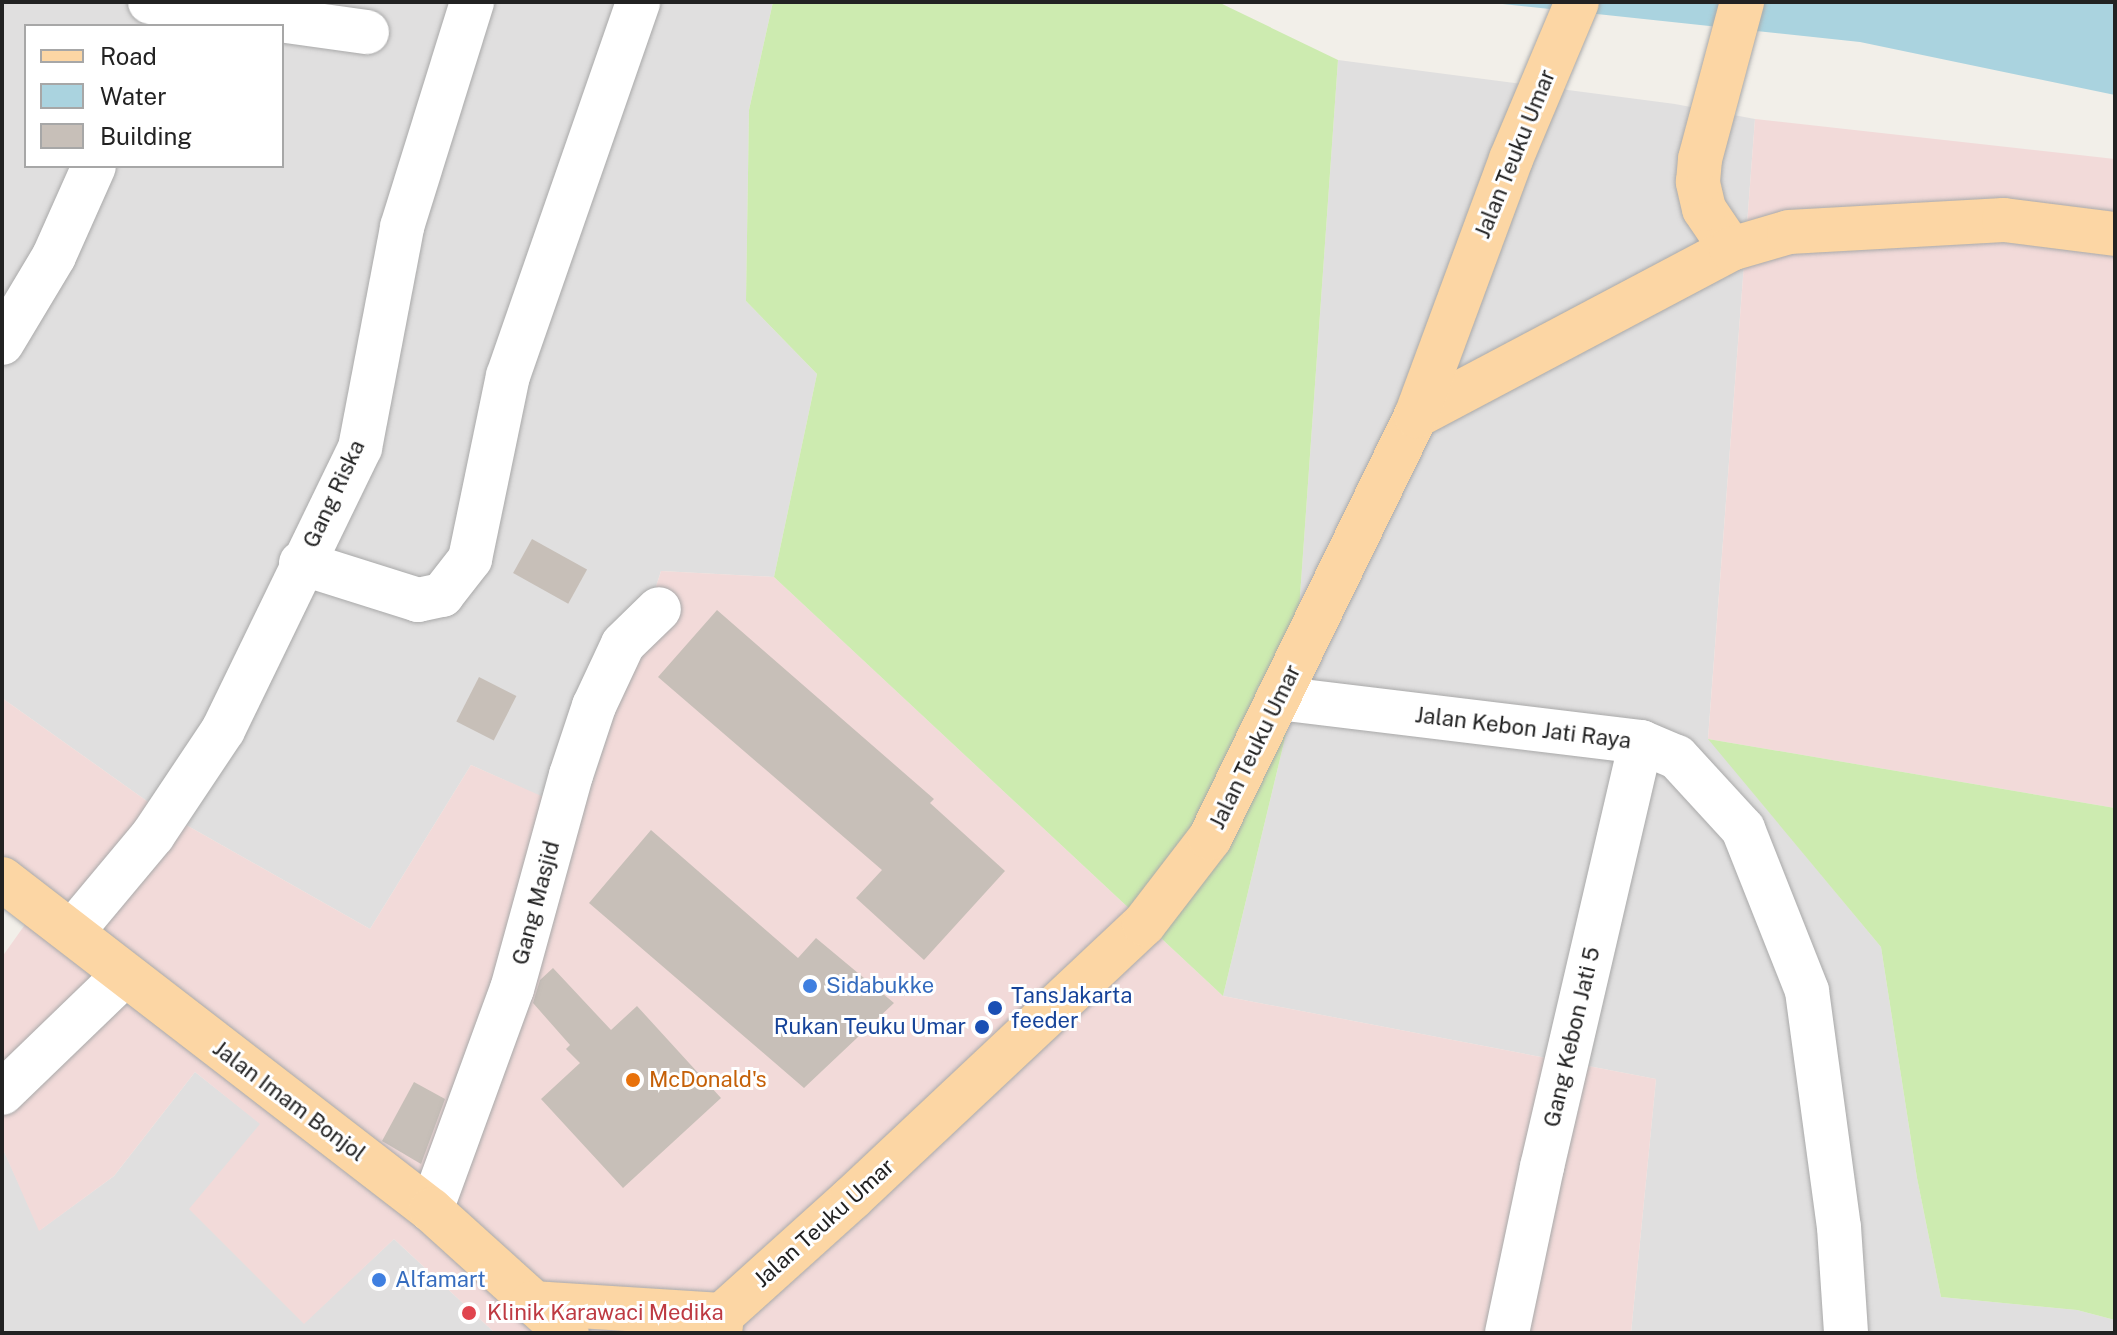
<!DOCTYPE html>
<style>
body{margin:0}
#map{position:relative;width:2117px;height:1335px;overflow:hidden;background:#f2efe9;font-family:"Public Sans",sans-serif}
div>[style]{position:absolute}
.residential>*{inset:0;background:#e0dfdf}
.commercial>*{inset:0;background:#f2dad9}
.grass>*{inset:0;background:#cdebb0}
.water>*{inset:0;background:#aad3df}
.building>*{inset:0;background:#c7bfb8;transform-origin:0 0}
.roads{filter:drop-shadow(0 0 2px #a9a9a9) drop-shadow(0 0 2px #a9a9a9)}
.street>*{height:44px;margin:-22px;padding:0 22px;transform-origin:22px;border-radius:22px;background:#fff}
.primary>*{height:44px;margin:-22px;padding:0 22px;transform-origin:22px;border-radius:22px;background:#fcd6a4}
.dots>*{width:22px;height:22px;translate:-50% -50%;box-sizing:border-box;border:4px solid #fff;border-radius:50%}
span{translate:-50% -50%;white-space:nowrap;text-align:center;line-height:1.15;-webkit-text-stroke:6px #fff;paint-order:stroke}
.street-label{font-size:22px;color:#222}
.shop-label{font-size:22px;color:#366cbe}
.left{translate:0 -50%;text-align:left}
.transit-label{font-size:22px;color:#164399}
.right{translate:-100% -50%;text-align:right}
.food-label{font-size:22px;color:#c56008}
.health-label{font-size:22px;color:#be3a42}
.frame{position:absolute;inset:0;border:4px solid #222;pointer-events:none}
.legend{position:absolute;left:24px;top:24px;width:260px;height:144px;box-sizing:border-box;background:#fff;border:2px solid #a7a7a7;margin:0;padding:10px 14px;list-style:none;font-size:24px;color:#222}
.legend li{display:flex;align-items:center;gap:16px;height:40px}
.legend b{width:40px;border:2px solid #a7a7a7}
</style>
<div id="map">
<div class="residential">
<div style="clip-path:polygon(evenodd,2px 2px,773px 2px,749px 110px,746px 301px,817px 374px,774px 577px,661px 571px,582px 815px,471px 765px,370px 929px,158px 809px,2px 698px,2px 2px,26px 26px,282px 26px,282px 166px,26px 166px,26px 26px)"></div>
<div style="clip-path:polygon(1338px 60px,1675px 104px,1755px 119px,1708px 738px,1881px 947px,1917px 1178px,1941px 1297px,2077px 1310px,2115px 1320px,2115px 1333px,1631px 1333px,1656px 1079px,1223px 996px,1292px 709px)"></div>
<div style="clip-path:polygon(195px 1072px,261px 1124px,304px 1323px,394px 1239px,495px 1333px,2px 1333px,2px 1147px,40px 1230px,114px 1176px)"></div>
</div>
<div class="commercial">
<div style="clip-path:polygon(1755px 119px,2115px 159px,2115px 808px,1708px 739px)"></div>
<div style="clip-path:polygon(661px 571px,774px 577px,1223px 996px,1656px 1079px,1631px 1333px,495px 1333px,394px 1239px,304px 1324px,189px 1209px,260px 1124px,195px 1072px,114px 1176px,39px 1231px,2px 1147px,2px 957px,29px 919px,2px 901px,2px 698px,158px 809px,370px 929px,471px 765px,582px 814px)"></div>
</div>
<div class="grass">
<div style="clip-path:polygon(773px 2px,1218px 2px,1338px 60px,1292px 709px,1223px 996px,774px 577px,817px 374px,746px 301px,749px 110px)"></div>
<div style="clip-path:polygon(1708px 739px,2115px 808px,2115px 1320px,2077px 1310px,1941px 1297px,1917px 1178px,1881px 947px)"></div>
</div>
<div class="water">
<div style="clip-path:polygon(1484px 2px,2115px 2px,2115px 95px,1860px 42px)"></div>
</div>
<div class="building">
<div style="left:532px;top:539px;width:63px;height:39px;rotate:29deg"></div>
<div style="clip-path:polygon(717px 610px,934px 799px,930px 803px,1005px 871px,924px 960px,856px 898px,882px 870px,658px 677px)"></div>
<div style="left:479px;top:677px;width:42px;height:50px;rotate:27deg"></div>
<div style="clip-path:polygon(651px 830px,798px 958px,816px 938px,894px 1003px,804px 1088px,589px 903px)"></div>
<div style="clip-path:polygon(553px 968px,611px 1030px,637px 1006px,721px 1098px,623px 1188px,541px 1099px,580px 1063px,566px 1049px,570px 1045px,533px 1003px,540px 980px)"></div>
<div style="clip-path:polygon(414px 1082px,445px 1099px,421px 1164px,382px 1141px)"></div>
</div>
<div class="roads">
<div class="street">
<div style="left:150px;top:2px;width:219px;rotate:7.9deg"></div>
<div style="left:2px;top:343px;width:101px;rotate:-59.1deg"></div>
<div style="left:54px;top:256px;width:98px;rotate:-66deg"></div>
<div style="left:301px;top:563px;width:123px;rotate:17.5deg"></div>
<div style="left:418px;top:600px;width:25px;rotate:-12deg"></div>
<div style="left:442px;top:595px;width:46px;rotate:-52.1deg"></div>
<div style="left:470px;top:559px;width:187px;rotate:-78.3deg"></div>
<div style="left:508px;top:376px;width:396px;rotate:-70.8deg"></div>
<div style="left:1278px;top:698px;width:366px;rotate:6.9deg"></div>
<div style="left:1641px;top:742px;width:39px;rotate:23deg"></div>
<div style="left:1677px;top:757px;width:98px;rotate:47.5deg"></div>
<div style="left:1743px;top:829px;width:174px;rotate:68.4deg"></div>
<div style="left:1807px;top:991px;width:238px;rotate:82.3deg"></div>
<div style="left:1839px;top:1227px;width:106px;rotate:86.2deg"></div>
<div style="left:72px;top:932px;width:126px;rotate:-50.1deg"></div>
<div style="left:153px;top:835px;width:126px;rotate:-56.3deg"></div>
<div style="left:223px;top:730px;width:314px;rotate:-64.1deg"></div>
<div style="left:360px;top:448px;width:225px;rotate:-79.2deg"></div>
<div style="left:402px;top:227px;width:236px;rotate:-72.7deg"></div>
<div style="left:2px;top:1093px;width:170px;rotate:-44deg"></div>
<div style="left:431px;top:1210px;width:235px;rotate:-69.9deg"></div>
<div style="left:512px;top:989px;width:222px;rotate:-74.6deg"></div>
<div style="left:571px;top:775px;width:73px;rotate:-71.6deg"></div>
<div style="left:594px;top:706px;width:68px;rotate:-64.9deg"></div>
<div style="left:623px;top:644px;width:50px;rotate:-44.2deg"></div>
<div style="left:1507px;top:1333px;width:170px;rotate:-78.1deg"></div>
<div style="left:1542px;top:1167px;width:436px;rotate:-76.9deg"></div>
</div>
<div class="primary">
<div style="left:1731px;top:249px;width:48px;rotate:-124deg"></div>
<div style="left:1704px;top:209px;width:28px;rotate:-103deg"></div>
<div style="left:1698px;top:182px;width:23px;rotate:-85deg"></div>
<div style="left:1700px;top:159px;width:163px;rotate:-75deg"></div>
<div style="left:1416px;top:416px;width:357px;rotate:-27.9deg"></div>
<div style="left:1731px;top:249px;width:60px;rotate:-16.3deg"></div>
<div style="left:1789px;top:232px;width:215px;rotate:-3.2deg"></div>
<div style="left:2004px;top:220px;width:112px;rotate:7.2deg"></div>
<div style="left:2px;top:879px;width:542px;rotate:37.65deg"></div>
<div style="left:431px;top:1210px;width:183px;rotate:42.1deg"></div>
<div style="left:532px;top:1303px;width:190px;rotate:3.6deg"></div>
<div style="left:722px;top:1315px;width:18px;rotate:96deg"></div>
<div style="left:702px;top:1333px;width:202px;rotate:-42deg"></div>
<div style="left:852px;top:1198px;width:400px;rotate:-43.2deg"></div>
<div style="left:1144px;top:924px;width:108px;rotate:-52.5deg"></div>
<div style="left:1210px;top:838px;width:470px;rotate:-64deg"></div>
<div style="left:1416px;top:416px;width:274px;rotate:-69.7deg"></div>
<div style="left:1511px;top:159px;width:170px;rotate:-67.2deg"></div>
</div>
</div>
<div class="dots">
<div style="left:810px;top:986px;background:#3f7fe0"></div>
<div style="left:995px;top:1008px;background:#1a4fb4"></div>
<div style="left:982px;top:1027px;background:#1a4fb4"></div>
<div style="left:633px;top:1080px;background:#e8710a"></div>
<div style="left:379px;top:1280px;background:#3f7fe0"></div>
<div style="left:469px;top:1313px;background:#e0444e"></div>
</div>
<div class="street-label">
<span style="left:1515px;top:154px;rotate:-68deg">Jalan Teuku Umar</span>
<span style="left:334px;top:494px;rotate:-65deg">Gang Riska</span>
<span style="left:1523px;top:728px;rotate:7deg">Jalan Kebon Jati Raya</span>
<span style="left:1255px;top:747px;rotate:-64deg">Jalan Teuku Umar</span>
<span style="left:536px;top:903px;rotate:-75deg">Gang Masjid</span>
<span style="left:1572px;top:1037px;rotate:-77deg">Gang Kebon Jati 5</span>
<span style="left:289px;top:1101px;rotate:37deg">Jalan Imam Bonjol</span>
<span style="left:824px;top:1223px;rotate:-42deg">Jalan Teuku Umar</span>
</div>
<div class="shop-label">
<span class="left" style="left:826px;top:986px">Sidabukke</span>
<span class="left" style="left:395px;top:1280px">Alfamart</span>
</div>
<div class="transit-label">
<span class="left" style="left:1011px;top:1008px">TansJakarta<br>feeder</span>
<span class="right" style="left:966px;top:1027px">Rukan Teuku Umar</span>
</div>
<div class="food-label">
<span class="left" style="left:649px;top:1080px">McDonald's</span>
</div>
<div class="health-label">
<span class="left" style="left:487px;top:1313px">Klinik Karawaci Medika</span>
</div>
<div class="frame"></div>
<ul class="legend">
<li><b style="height:10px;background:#fcd6a4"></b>Road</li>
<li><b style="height:22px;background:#aad3df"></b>Water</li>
<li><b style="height:22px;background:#c7bfb8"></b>Building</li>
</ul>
</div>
